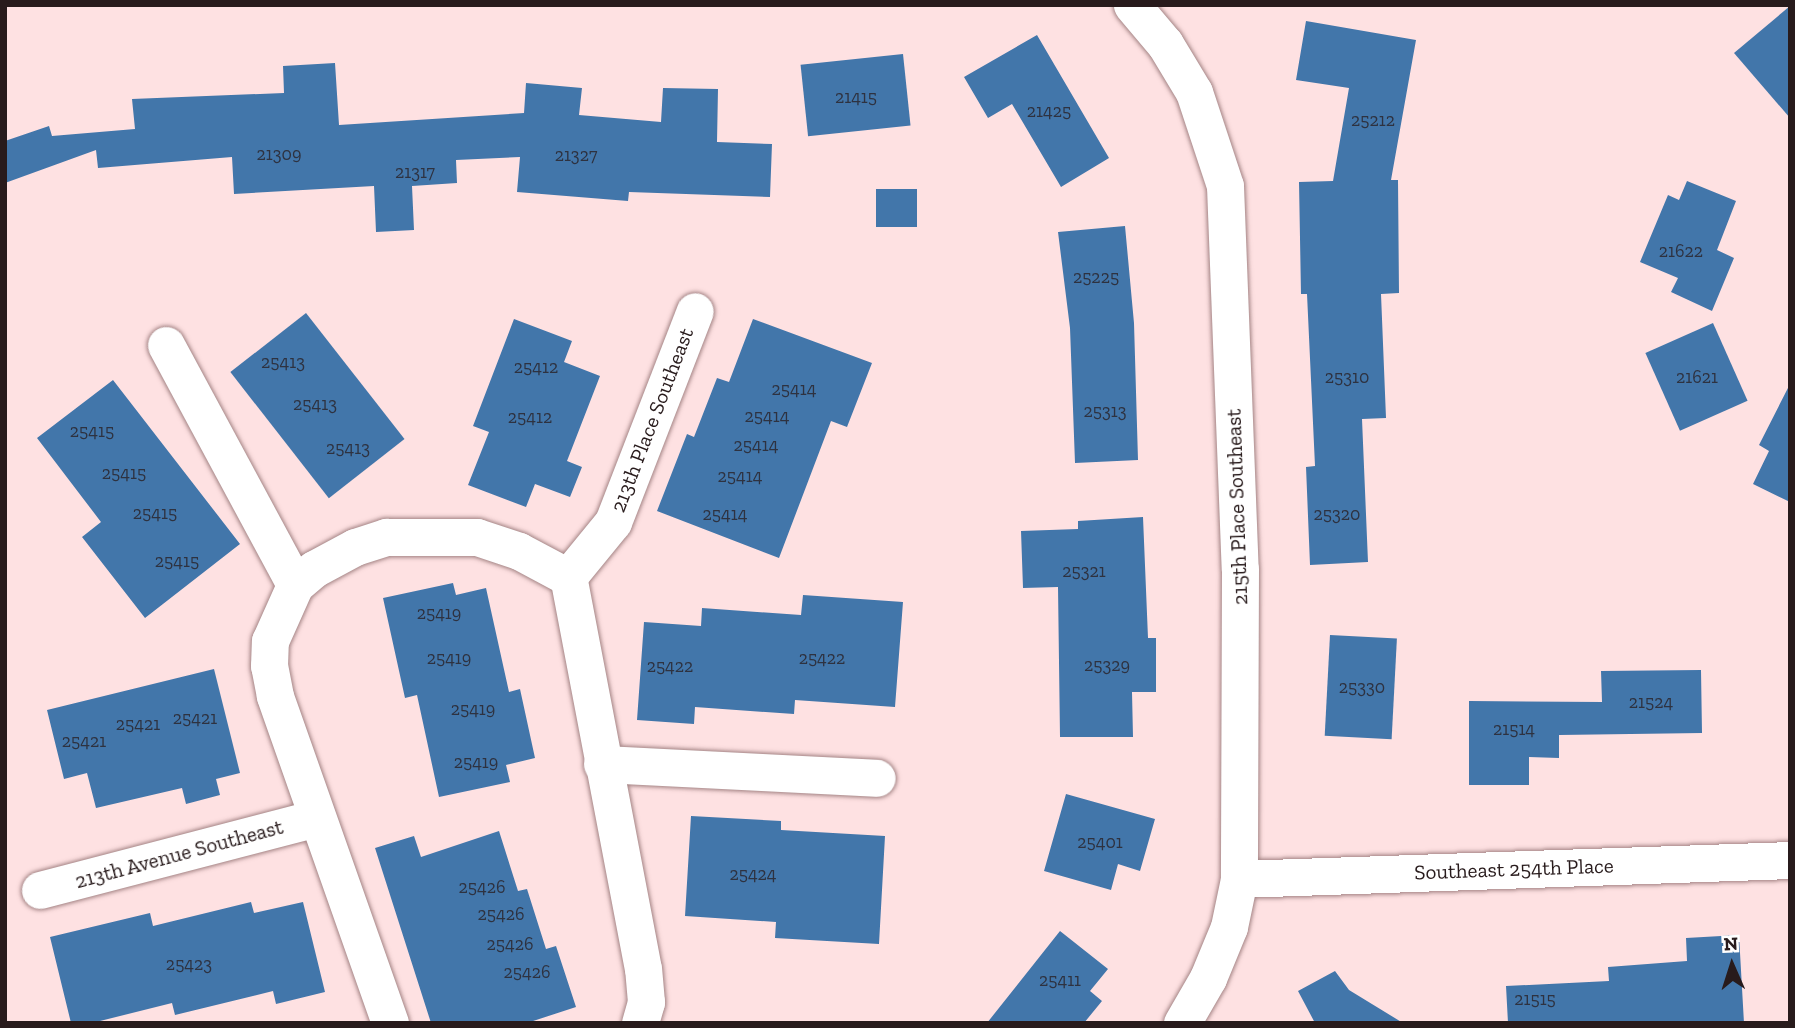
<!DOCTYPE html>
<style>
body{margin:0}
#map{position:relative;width:1795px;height:1028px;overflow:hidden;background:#fee1e2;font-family:"Zilla Slab",serif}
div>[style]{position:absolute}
.building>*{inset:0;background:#4276aa;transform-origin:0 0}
.roads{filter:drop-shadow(0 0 2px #a48485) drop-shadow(0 0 2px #a48485)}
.street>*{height:37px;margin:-18.5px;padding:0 18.5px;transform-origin:18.5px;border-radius:18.5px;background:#fff}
span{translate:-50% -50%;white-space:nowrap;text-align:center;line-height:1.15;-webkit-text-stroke:6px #fff;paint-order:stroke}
.number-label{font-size:18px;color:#2e3240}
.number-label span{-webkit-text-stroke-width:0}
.street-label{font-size:21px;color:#281b1c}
.frame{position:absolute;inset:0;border:7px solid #281b1c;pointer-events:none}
.north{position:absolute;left:1697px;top:930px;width:70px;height:70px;-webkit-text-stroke:5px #fff;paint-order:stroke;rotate:357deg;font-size:19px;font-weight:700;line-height:28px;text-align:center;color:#281b1c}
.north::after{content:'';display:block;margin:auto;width:24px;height:32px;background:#281b1c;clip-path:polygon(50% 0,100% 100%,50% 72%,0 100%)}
</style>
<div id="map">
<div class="building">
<div style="clip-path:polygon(1790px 6px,1790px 118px,1734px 53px)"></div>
<div style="clip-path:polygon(1306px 21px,1416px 40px,1391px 180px,1398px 180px,1399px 293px,1381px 294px,1386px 418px,1362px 419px,1368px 562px,1310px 565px,1306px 467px,1315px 466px,1307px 294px,1301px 294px,1299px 182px,1333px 181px,1349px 88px,1296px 80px)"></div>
<div style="clip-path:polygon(1037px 35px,1109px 158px,1061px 187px,1012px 104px,988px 118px,964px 77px)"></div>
<div style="left:903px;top:54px;width:72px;height:103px;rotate:84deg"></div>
<div style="clip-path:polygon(335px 63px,339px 125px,524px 113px,526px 83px,582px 88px,579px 115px,661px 122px,663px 88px,718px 89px,717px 142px,772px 144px,770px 197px,629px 192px,628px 201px,517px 192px,520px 157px,456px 160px,457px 183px,412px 186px,414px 230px,376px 232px,374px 186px,234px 194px,232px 157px,98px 168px,96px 150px,5px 183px,5px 141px,49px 126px,52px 136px,135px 129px,132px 99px,284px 93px,283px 66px)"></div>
<div style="clip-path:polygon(1687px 181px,1736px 201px,1717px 250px,1734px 258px,1712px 311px,1671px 292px,1678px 278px,1640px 262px,1668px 195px,1679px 200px)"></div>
<div style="left:917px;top:189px;width:38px;height:41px;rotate:90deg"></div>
<div style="clip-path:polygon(1125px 226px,1134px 323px,1138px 460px,1075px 463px,1070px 328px,1058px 232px)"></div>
<div style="left:306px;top:313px;width:160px;height:96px;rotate:52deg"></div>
<div style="clip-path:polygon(514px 319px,572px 341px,564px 362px,600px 376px,567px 461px,582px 467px,570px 497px,535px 484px,526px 507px,468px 485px,489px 432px,473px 426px)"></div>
<div style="clip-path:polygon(753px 319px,872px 363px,847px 427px,831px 421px,779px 558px,657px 511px,687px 434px,694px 437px,717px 378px,729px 382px)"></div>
<div style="left:1713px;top:323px;width:85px;height:74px;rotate:66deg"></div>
<div style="clip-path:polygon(113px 380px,240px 544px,145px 618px,82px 537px,101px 522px,37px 438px)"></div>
<div style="clip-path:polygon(1790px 384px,1790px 502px,1753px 484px,1769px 451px,1759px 445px)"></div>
<div style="clip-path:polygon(1143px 517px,1148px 638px,1156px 638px,1156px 692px,1132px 692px,1133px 737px,1060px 737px,1058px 587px,1023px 588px,1021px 531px,1078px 529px,1078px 521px)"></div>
<div style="clip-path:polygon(453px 583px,456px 595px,486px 588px,509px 692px,520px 689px,535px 758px,506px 765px,510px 782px,439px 797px,417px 695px,405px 698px,383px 598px)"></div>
<div style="clip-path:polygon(803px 595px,903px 602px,895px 707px,795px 700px,794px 714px,695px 707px,694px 724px,637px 720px,644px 622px,701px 626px,702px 608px,801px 615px)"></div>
<div style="left:1330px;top:635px;width:67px;height:101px;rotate:3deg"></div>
<div style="clip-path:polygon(214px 669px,240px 773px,216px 779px,220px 795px,186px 804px,182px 788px,96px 808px,87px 773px,64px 779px,47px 710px)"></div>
<div style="clip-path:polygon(1701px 670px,1702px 733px,1559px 735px,1559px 758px,1529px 757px,1529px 785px,1469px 785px,1469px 701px,1602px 702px,1601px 671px)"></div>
<div style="clip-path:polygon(1066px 794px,1155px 819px,1140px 871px,1118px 864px,1111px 890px,1044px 871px)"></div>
<div style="clip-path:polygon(691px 816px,781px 821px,781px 830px,885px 836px,879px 944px,775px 938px,776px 922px,685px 916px)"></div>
<div style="clip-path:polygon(499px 831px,518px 891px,527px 889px,546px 949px,556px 946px,576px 1007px,527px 1023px,431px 1023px,375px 848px,414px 836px,421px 857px)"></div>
<div style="clip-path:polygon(251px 902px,254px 913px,303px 902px,325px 992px,276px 1004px,273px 991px,175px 1015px,172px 1003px,92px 1023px,71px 1023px,50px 937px,150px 913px,153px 926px)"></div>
<div style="clip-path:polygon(1060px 931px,1108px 969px,1090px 991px,1102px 1001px,1084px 1023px,987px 1023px)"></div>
<div style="clip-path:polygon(1739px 935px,1744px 1023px,1508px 1023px,1506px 986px,1609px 981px,1608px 967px,1687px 961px,1686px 938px)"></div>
<div style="clip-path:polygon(1335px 971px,1349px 990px,1403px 1023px,1315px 1023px,1298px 991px)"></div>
</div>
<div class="roads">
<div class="street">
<div style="left:1132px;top:5px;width:51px;rotate:49.8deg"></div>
<div style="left:1165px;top:44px;width:56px;rotate:58.9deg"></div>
<div style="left:1194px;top:92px;width:99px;rotate:71.7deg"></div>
<div style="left:1225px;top:186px;width:383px;rotate:87.8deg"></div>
<div style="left:1240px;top:569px;width:310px;rotate:90.2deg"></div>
<div style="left:1239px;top:879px;width:49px;rotate:101.8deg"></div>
<div style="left:1229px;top:927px;width:55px;rotate:112.4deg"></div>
<div style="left:1208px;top:978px;width:52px;rotate:120deg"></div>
<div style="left:166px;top:345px;width:272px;rotate:61.7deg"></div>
<div style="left:602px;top:764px;width:275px;rotate:2.9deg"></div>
<div style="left:1239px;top:879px;width:551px;rotate:-1.97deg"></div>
<div style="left:40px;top:890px;width:286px;rotate:-14.6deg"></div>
<div style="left:390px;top:1023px;width:347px;rotate:-109.4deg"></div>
<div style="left:275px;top:696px;width:31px;rotate:-101deg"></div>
<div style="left:269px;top:666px;width:25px;rotate:-88deg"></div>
<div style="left:270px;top:641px;width:61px;rotate:-65.9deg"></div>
<div style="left:295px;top:585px;width:25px;rotate:-40deg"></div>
<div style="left:314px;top:569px;width:47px;rotate:-28.2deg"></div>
<div style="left:355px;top:547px;width:33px;rotate:-18deg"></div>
<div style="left:386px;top:537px;width:91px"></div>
<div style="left:477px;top:537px;width:44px;rotate:18.4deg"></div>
<div style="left:519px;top:551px;width:55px;rotate:28deg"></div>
<div style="left:640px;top:1023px;width:22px;rotate:-74deg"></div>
<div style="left:646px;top:1002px;width:33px;rotate:-95deg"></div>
<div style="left:643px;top:969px;width:399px;rotate:-100.8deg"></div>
<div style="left:568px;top:577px;width:71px;rotate:-50.7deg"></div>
<div style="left:613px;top:522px;width:226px;rotate:-68.8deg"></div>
</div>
</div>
<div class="number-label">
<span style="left:856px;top:97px">21415</span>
<span style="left:1049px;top:111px">21425</span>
<span style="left:1373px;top:120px">25212</span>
<span style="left:279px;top:154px">21309</span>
<span style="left:576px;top:155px">21327</span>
<span style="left:415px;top:172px">21317</span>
<span style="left:1681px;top:251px">21622</span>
<span style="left:1096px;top:277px">25225</span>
<span style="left:283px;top:362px">25413</span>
<span style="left:536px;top:367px">25412</span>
<span style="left:1347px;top:377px">25310</span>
<span style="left:1697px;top:377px">21621</span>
<span style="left:794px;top:389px">25414</span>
<span style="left:315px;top:404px">25413</span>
<span style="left:1105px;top:411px">25313</span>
<span style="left:767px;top:416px">25414</span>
<span style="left:530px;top:417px">25412</span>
<span style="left:92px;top:431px">25415</span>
<span style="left:756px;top:445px">25414</span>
<span style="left:348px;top:448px">25413</span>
<span style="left:124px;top:473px">25415</span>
<span style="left:740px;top:476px">25414</span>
<span style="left:155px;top:513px">25415</span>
<span style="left:725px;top:514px">25414</span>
<span style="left:1337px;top:514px">25320</span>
<span style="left:177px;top:561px">25415</span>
<span style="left:1084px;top:571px">25321</span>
<span style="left:439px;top:613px">25419</span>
<span style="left:449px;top:658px">25419</span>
<span style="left:822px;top:658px">25422</span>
<span style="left:1107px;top:665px">25329</span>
<span style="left:670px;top:666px">25422</span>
<span style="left:1362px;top:687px">25330</span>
<span style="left:1651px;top:702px">21524</span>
<span style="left:473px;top:709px">25419</span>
<span style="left:195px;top:718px">25421</span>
<span style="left:138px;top:724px">25421</span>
<span style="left:1514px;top:729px">21514</span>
<span style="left:84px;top:741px">25421</span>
<span style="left:476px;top:762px">25419</span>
<span style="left:1100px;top:842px">25401</span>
<span style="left:753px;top:874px">25424</span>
<span style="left:482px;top:887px">25426</span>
<span style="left:501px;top:914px">25426</span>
<span style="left:510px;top:944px">25426</span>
<span style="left:189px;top:964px">25423</span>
<span style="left:527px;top:972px">25426</span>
<span style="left:1060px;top:980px">25411</span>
<span style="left:1535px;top:999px">21515</span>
</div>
<div class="street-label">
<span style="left:652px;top:420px;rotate:-69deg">213th Place Southeast</span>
<span style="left:1237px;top:507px;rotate:-92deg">215th Place Southeast</span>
<span style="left:179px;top:854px;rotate:-15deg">213th Avenue Southeast</span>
<span style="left:1514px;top:869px;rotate:-2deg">Southeast 254th Place</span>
</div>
<div class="frame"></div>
<div class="north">N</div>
</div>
